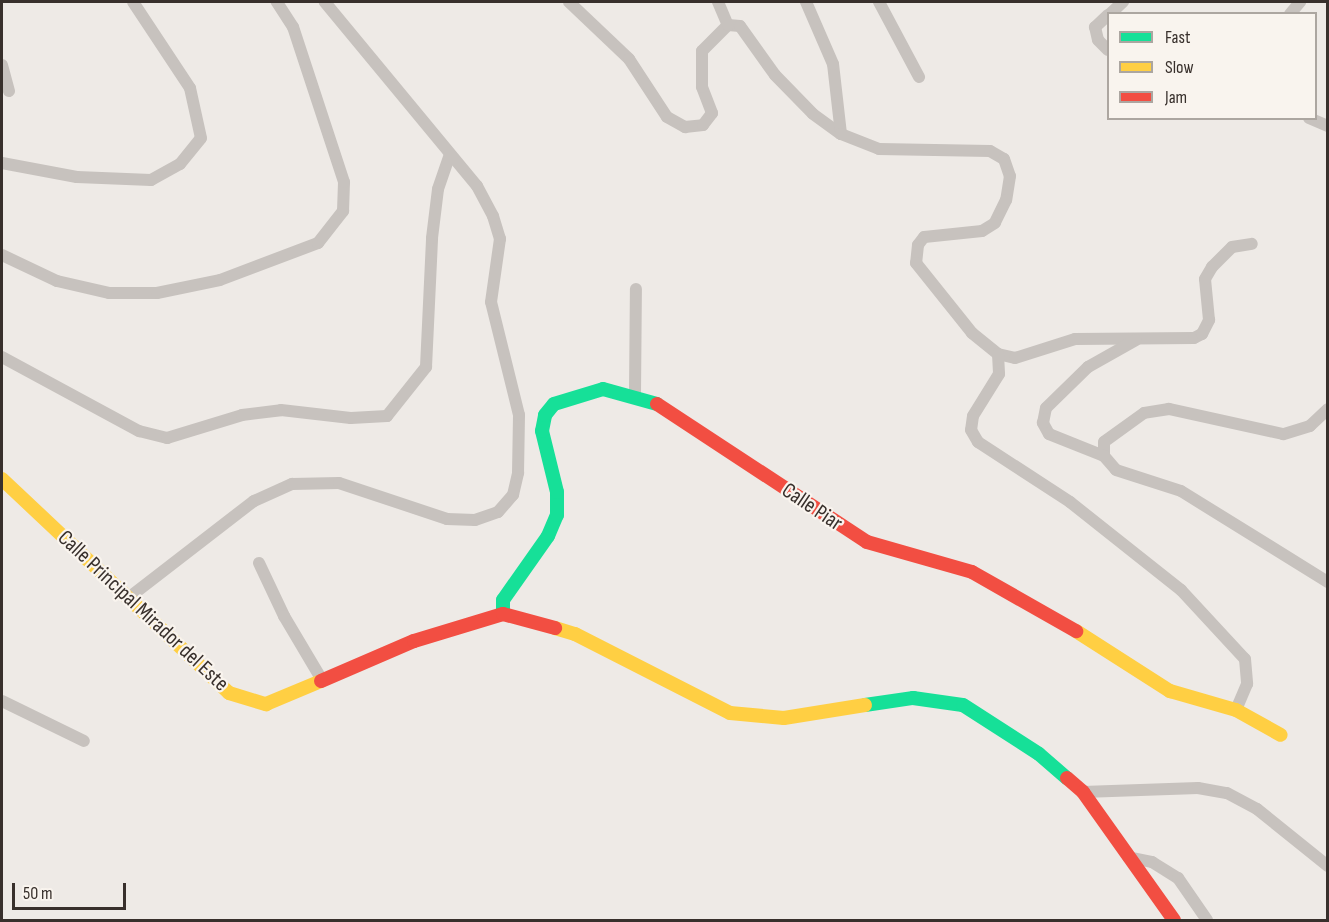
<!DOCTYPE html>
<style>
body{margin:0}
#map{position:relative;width:1329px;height:922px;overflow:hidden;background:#eeeae6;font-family:"Sofia Sans Condensed",sans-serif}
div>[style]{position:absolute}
.street>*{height:12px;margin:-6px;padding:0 6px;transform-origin:6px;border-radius:6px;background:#c7c2be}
.fast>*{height:14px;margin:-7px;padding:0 7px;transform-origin:7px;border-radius:7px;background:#16e098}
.slow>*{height:14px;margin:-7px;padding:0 7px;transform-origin:7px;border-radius:7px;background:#ffcf43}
.jam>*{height:14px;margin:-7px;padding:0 7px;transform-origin:7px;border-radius:7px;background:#f24e42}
span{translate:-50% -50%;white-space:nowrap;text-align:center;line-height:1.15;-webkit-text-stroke:4.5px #f9f4ee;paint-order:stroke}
.street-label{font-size:22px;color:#38302c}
.frame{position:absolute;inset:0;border:3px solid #38302c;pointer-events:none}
.legend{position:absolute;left:1107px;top:12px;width:210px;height:108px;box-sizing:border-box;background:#f9f4ee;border:2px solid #aca6a0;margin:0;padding:8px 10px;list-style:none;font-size:18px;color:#38302c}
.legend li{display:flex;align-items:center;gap:12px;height:30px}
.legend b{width:30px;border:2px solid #aca6a0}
.scale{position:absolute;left:12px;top:883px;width:114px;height:27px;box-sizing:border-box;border:3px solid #38302c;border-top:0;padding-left:8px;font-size:18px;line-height:21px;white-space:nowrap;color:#38302c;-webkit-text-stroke:4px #f9f4ee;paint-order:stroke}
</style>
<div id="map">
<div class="street">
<div style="left:569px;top:2px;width:83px;rotate:43.5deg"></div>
<div style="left:629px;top:59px;width:69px;rotate:56.8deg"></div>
<div style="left:667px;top:117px;width:21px;rotate:29deg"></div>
<div style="left:685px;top:127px;width:18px;rotate:-6deg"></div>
<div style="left:703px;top:125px;width:15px;rotate:-53deg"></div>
<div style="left:712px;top:113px;width:28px;rotate:-111deg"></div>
<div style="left:702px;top:87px;width:36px;rotate:-90deg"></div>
<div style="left:702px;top:51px;width:37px;rotate:-45deg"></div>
<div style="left:728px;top:25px;width:12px;rotate:5deg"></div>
<div style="left:740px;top:26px;width:60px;rotate:54.5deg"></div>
<div style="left:775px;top:75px;width:54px;rotate:45.7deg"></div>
<div style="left:813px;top:114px;width:34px;rotate:36deg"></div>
<div style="left:841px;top:134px;width:70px;rotate:-96.5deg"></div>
<div style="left:833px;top:64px;width:68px;rotate:-113.5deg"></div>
<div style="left:718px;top:2px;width:25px;rotate:67deg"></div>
<div style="left:879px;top:2px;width:85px;rotate:61.9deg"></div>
<div style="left:1110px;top:14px;width:18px;rotate:-43deg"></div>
<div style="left:1290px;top:14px;width:16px;rotate:-50deg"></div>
<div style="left:1108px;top:15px;width:18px;rotate:137deg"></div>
<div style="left:1095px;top:27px;width:13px;rotate:77deg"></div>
<div style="left:1098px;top:40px;width:14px;rotate:45deg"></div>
<div style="left:2px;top:65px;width:27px;rotate:75deg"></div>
<div style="left:1309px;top:118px;width:21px;rotate:23deg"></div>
<div style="left:841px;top:134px;width:41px;rotate:21.5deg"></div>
<div style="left:879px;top:149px;width:111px;rotate:1deg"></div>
<div style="left:990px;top:151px;width:16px;rotate:30deg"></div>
<div style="left:1004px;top:159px;width:18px;rotate:71deg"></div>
<div style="left:1010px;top:176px;width:24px;rotate:99deg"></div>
<div style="left:1006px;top:200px;width:25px;rotate:116deg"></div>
<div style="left:995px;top:223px;width:15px;rotate:148deg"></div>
<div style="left:982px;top:231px;width:58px;rotate:174.1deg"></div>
<div style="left:924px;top:237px;width:10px;rotate:127deg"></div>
<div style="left:918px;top:245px;width:18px;rotate:96deg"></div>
<div style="left:916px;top:263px;width:90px;rotate:51.3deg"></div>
<div style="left:972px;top:333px;width:33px;rotate:39deg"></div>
<div style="left:998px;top:354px;width:17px;rotate:13deg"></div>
<div style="left:1015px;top:358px;width:63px;rotate:-17.6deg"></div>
<div style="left:1075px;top:339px;width:119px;rotate:-0.5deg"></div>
<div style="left:1194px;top:338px;width:9px;rotate:-27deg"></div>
<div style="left:1202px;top:334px;width:16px;rotate:-63deg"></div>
<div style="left:1209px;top:320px;width:41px;rotate:-95.6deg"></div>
<div style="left:1205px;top:279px;width:14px;rotate:-60deg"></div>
<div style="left:1212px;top:267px;width:28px;rotate:-45deg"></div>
<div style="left:1232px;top:247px;width:20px;rotate:-9deg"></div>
<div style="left:2px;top:163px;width:76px;rotate:10.6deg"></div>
<div style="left:77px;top:177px;width:74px;rotate:2.3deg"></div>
<div style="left:151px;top:180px;width:33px;rotate:-29deg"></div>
<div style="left:180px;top:164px;width:33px;rotate:-51deg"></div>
<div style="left:201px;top:138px;width:51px;rotate:-102.4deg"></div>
<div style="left:190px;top:88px;width:103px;rotate:-123.5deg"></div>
<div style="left:2px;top:255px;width:61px;rotate:25.3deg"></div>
<div style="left:57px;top:281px;width:53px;rotate:13deg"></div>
<div style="left:109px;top:293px;width:48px"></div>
<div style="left:157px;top:293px;width:64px;rotate:-11.7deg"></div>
<div style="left:220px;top:280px;width:105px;rotate:-20.7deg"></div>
<div style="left:318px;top:243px;width:41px;rotate:-52deg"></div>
<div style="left:343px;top:211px;width:29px;rotate:-88deg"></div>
<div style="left:344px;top:182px;width:163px;rotate:-108.2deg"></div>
<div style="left:293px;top:27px;width:30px;rotate:-123deg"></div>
<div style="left:998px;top:354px;width:20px;rotate:87deg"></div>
<div style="left:999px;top:374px;width:49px;rotate:121.8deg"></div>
<div style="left:973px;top:416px;width:14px;rotate:98deg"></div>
<div style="left:971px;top:430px;width:14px;rotate:60deg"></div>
<div style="left:978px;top:442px;width:110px;rotate:33.1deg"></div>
<div style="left:1070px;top:502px;width:142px;rotate:38.4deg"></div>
<div style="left:1181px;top:590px;width:94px;rotate:47.2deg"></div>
<div style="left:1245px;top:659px;width:25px;rotate:85deg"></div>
<div style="left:1247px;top:684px;width:28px;rotate:113deg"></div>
<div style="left:2px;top:357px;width:156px;rotate:28.4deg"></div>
<div style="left:139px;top:431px;width:29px;rotate:14deg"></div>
<div style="left:167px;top:438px;width:78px;rotate:-17deg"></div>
<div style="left:242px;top:415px;width:39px;rotate:-7deg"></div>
<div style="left:281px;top:410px;width:70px;rotate:6.5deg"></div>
<div style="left:351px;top:418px;width:36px;rotate:-3deg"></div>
<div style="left:387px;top:416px;width:63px;rotate:-51.5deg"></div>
<div style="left:426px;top:367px;width:129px;rotate:-87.3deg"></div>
<div style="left:432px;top:238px;width:49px;rotate:-83deg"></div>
<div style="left:438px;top:189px;width:36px;rotate:-71deg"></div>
<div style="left:635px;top:394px;width:105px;rotate:-89.5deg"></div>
<div style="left:1328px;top:409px;width:25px;rotate:137deg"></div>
<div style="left:1310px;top:426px;width:28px;rotate:163deg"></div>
<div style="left:1283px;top:434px;width:117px;rotate:-167.6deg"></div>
<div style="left:1169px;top:409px;width:25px;rotate:171deg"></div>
<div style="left:1144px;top:413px;width:49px;rotate:144.1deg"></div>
<div style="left:1104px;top:442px;width:14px;rotate:90deg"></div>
<div style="left:1104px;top:456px;width:18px;rotate:49deg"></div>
<div style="left:1116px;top:470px;width:68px;rotate:17.9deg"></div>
<div style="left:1181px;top:491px;width:173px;rotate:31.8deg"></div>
<div style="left:1104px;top:456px;width:59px;rotate:-158.2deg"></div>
<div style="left:1049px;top:434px;width:13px;rotate:-119deg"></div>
<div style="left:1043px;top:423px;width:15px;rotate:-79deg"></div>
<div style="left:1046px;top:408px;width:59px;rotate:-44.3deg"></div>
<div style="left:1088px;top:367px;width:55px;rotate:-29.4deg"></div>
<div style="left:259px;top:563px;width:59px;rotate:64.7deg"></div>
<div style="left:284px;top:616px;width:74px;rotate:59.3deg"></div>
<div style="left:127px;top:599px;width:160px;rotate:-37.7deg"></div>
<div style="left:254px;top:501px;width:42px;rotate:-24.1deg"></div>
<div style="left:292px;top:484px;width:47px;rotate:-1.2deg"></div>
<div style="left:339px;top:483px;width:114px;rotate:18.4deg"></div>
<div style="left:447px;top:519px;width:28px;rotate:2deg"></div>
<div style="left:475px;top:520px;width:24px;rotate:-19deg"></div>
<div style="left:498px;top:512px;width:23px;rotate:-49deg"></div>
<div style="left:513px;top:495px;width:23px;rotate:-77deg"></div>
<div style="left:518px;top:473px;width:58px;rotate:-89deg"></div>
<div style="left:519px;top:415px;width:116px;rotate:-103.9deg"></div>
<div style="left:491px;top:302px;width:64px;rotate:-81.9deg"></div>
<div style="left:500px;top:239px;width:24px;rotate:-107deg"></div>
<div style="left:493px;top:216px;width:34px;rotate:-118deg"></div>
<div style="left:477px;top:186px;width:239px;rotate:-129.6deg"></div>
<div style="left:2px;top:701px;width:91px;rotate:26deg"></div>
<div style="left:1083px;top:792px;width:115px;rotate:-2deg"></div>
<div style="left:1198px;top:788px;width:29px;rotate:10deg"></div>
<div style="left:1227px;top:793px;width:34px;rotate:28deg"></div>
<div style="left:1257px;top:809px;width:91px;rotate:38.8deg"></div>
<div style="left:1128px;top:857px;width:25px;rotate:12deg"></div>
<div style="left:1152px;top:862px;width:31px;rotate:32deg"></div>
<div style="left:1178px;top:878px;width:51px;rotate:55.4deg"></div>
</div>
<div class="fast">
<div style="left:503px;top:614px;width:14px;rotate:-90deg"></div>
<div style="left:503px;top:600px;width:78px;rotate:-54.9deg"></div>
<div style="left:548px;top:536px;width:23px;rotate:-67deg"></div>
<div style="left:557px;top:515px;width:23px;rotate:-90deg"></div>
<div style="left:557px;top:492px;width:63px;rotate:-103.8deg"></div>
<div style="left:542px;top:431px;width:16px;rotate:-79deg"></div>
<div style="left:545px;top:415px;width:14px;rotate:-51deg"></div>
<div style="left:554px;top:404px;width:51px;rotate:-17deg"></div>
<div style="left:603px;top:389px;width:56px;rotate:15.5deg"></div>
<div style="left:865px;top:705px;width:49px;rotate:-8.3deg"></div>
<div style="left:913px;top:698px;width:50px;rotate:8deg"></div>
<div style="left:963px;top:705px;width:90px;rotate:32.8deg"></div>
<div style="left:1039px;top:754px;width:37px;rotate:41deg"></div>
</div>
<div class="slow">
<div style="left:2px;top:479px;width:312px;rotate:43.3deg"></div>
<div style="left:229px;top:693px;width:39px;rotate:17deg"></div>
<div style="left:266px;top:704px;width:60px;rotate:-22.7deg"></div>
<div style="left:555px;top:628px;width:21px;rotate:17deg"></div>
<div style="left:575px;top:634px;width:174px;rotate:27deg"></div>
<div style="left:730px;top:713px;width:54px;rotate:5.3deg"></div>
<div style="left:784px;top:718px;width:82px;rotate:-9.1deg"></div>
<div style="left:1076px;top:631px;width:112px;rotate:32.6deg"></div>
<div style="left:1170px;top:691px;width:69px;rotate:16.1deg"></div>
<div style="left:1236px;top:710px;width:51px;rotate:29.1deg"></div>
</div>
<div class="jam">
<div style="left:657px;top:404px;width:251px;rotate:33.3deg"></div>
<div style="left:867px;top:542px;width:109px;rotate:15.9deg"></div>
<div style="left:972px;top:572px;width:120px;rotate:29.6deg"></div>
<div style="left:321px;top:681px;width:101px;rotate:-23.3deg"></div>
<div style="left:414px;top:641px;width:93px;rotate:-16.9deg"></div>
<div style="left:503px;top:614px;width:54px;rotate:15.1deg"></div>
<div style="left:1067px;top:778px;width:21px;rotate:41deg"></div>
<div style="left:1083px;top:792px;width:157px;rotate:54.6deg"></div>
</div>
<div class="street-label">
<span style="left:812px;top:507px;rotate:34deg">Calle Piar</span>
<span style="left:143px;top:611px;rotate:43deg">Calle Principal Mirador del Este</span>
</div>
<div class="frame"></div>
<ul class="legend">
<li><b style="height:8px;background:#16e098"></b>Fast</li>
<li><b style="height:8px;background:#ffcf43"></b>Slow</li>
<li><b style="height:8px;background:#f24e42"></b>Jam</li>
</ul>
<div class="scale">50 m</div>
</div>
